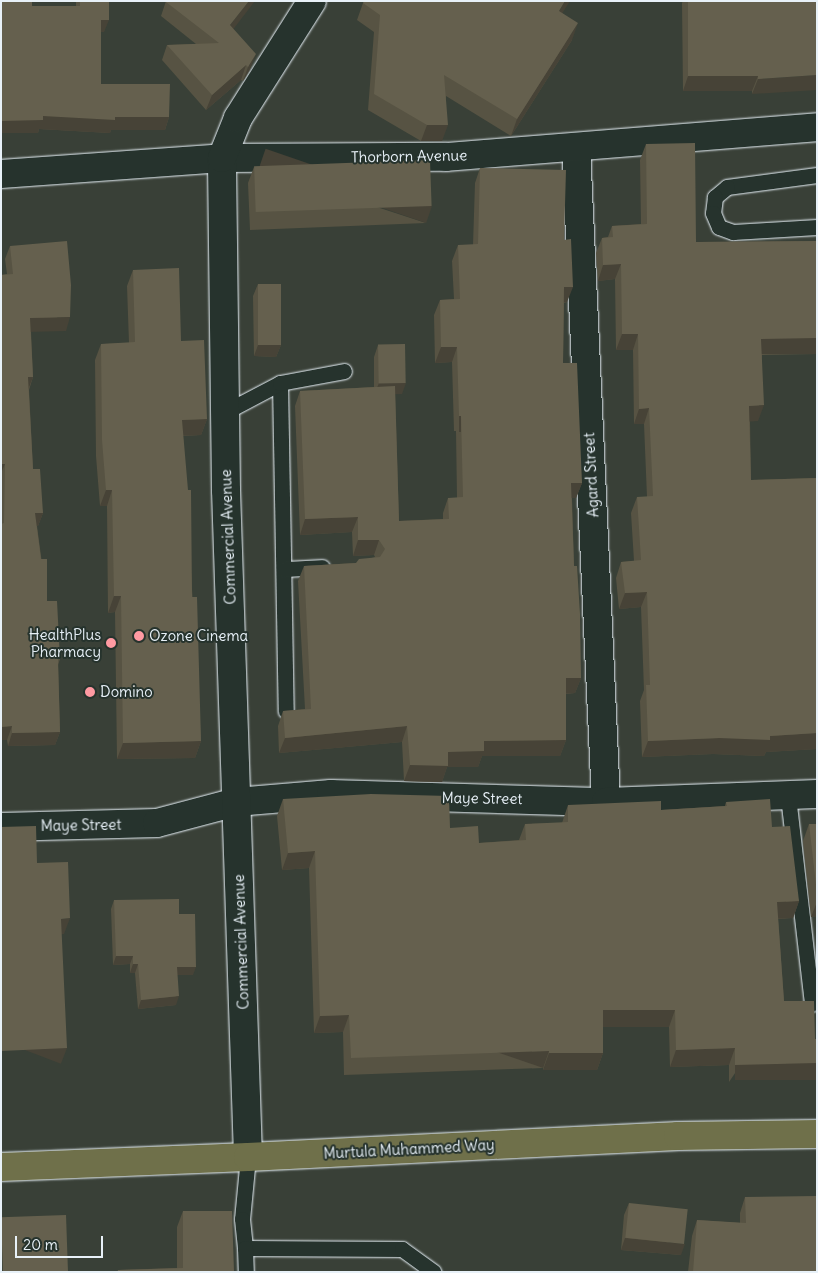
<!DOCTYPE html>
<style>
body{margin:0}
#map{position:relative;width:818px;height:1273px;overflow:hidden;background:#394037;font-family:Delius,sans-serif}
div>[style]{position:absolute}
.roads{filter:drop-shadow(0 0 1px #e8f1f8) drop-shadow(0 0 1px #e8f1f8)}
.lane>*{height:15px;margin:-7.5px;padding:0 7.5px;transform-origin:7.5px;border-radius:7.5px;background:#26332d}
.street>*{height:28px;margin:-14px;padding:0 14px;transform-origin:14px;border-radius:14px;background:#26332d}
.secondary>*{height:28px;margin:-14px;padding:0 14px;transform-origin:14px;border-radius:14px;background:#26332d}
.primary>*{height:28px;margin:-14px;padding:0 14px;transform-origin:14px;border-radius:14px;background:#6f704a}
.wall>*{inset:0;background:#575343}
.shaded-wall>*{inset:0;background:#474337;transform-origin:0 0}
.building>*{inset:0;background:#65604e;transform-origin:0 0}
.dots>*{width:14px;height:14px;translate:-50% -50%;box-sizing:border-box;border:2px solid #26332d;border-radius:50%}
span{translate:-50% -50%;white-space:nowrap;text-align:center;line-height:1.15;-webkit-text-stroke:4px #26332d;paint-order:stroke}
.street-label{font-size:15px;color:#e8f1f8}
.poi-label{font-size:15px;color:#e8f1f8}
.right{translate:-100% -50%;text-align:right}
.left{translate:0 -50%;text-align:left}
.frame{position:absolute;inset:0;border:2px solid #e8f1f8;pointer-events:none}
.scale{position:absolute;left:15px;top:1236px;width:88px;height:22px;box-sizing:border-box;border:2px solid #e8f1f8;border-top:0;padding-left:6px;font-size:15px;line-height:18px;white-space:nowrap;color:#e8f1f8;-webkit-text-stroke:4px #26332d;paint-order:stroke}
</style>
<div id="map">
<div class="roads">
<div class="lane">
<div style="left:817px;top:175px;width:91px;rotate:172.4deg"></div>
<div style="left:727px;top:187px;width:16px;rotate:140deg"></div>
<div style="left:715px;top:197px;width:16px;rotate:97deg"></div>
<div style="left:713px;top:213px;width:15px;rotate:67deg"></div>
<div style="left:719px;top:227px;width:15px;rotate:20deg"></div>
<div style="left:733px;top:232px;width:84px;rotate:-3.4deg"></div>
<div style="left:280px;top:383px;width:328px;rotate:89deg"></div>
<div style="left:225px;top:412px;width:62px;rotate:-27.8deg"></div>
<div style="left:280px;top:383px;width:65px;rotate:-10.6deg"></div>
<div style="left:284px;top:569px;width:38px;rotate:-3deg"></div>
<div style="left:788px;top:796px;width:209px;rotate:83.4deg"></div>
<div style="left:248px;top:1157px;width:62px;rotate:95.5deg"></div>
<div style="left:242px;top:1219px;width:29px;rotate:84deg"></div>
<div style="left:245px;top:1248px;width:157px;rotate:0.4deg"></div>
<div style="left:402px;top:1249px;width:39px;rotate:36deg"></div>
<div style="left:245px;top:1248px;width:24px;rotate:88deg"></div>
</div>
<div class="street">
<div style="left:576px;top:148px;width:655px;rotate:87.37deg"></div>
<div style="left:1px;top:174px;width:222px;rotate:-4.1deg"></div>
<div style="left:222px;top:158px;width:224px;rotate:-0.3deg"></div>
<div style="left:446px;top:157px;width:372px;rotate:-4.6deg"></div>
<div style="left:1px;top:827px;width:156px;rotate:-1.5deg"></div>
<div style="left:157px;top:823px;width:82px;rotate:-14.9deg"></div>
<div style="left:236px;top:802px;width:95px;rotate:-4.8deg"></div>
<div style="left:331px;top:794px;width:275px;rotate:1.7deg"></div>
<div style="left:606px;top:802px;width:211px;rotate:-2.2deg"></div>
</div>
<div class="secondary">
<div style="left:248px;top:1157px;width:667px;rotate:-91.89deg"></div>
<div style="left:226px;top:490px;width:332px;rotate:-90.7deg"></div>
<div style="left:222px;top:158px;width:43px;rotate:-68.2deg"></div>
<div style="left:238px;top:118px;width:138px;rotate:-57.7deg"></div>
</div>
<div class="primary">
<div style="left:1px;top:1167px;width:247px;rotate:-2.3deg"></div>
<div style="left:248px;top:1157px;width:431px;rotate:-2.8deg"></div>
<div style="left:678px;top:1136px;width:139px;rotate:-0.8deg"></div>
</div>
</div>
<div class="wall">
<div style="clip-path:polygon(1px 1px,32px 6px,76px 6px,76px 1px,109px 1px,104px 32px,101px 32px,101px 84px,169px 117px,165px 130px,111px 130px,110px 133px,39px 129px,38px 133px,1px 133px)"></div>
<div style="clip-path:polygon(166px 1px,233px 29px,250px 69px,243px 81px,241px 80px,206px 110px,162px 60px,167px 45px,196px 44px,161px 16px)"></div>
<div style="clip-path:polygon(683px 1px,817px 1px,752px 94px,752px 91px,683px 91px,682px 3px)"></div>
<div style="clip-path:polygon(363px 3px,562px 13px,572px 40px,511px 136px,446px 96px,442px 141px,421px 141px,368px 110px,374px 32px,357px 20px)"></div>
<div style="clip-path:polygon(646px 144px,696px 242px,817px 241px,817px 354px,762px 355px,758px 421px,750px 421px,751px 480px,817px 478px,817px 749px,766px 752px,764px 756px,713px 754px,642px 757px,640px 701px,644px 690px,641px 607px,619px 609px,616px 578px,621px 562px,634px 561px,631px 513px,637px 497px,647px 497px,644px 424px,634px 424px,633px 350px,616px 350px,615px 279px,598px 281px,596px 253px,602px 238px,608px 237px,612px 226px,641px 224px,640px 160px)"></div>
<div style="clip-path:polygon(254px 167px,426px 223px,250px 230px,248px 183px)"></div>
<div style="clip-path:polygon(480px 168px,564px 240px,567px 302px,564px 303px,563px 363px,582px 483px,576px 498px,572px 498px,574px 566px,581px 678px,575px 693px,566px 694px,566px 740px,560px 756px,482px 756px,478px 767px,447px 767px,442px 782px,404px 781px,402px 742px,279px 753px,278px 726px,283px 711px,305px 709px,298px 581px,304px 566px,356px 563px,375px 557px,374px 555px,353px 556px,352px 532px,300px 535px,295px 406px,300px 391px,374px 387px,374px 357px,378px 345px,402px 394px,395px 394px,399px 521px,443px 519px,443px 513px,448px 498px,457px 498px,456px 431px,454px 431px,452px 362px,435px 363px,434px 315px,440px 300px,454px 299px,452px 261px,458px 245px,473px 245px,475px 183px)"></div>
<div style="clip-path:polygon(10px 246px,66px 331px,31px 331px,33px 377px,29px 390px,33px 469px,43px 513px,38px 526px,37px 526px,47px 601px,60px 659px,58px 665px,60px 732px,55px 745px,8px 746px,7px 740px,1px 740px,1px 275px,7px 274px,5px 259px)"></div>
<div style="clip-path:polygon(133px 270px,181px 341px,207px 419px,201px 435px,183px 436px,201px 741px,195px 758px,117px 759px,115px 612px,108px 613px,107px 506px,100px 506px,96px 456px,95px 360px,101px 344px,129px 343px,127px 286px)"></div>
<div style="clip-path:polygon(258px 284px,281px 345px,276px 357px,254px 356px,253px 296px)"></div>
<div style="clip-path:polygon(283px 799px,450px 828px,479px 843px,519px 840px,525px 824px,562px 823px,568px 805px,661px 810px,725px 806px,726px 802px,772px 827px,799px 901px,793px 918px,778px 919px,784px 1001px,729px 1082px,729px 1065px,670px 1067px,669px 1027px,603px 1027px,603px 1053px,597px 1070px,543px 1070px,543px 1068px,344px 1075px,343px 1032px,314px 1033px,309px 868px,282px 870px,277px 816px)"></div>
<div style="clip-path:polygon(809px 824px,817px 824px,817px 916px,811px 917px,803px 841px)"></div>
<div style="clip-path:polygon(114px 900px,179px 914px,193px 975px,177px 975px,176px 1005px,138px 1009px,135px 973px,130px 973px,130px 964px,113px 965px,111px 909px)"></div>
<div style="clip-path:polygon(745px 1197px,817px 1272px,688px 1272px,692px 1236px,697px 1220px,740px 1223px,740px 1213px)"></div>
<div style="clip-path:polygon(629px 1203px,681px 1255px,621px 1250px,624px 1215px)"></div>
<div style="clip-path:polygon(183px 1211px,234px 1272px,117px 1272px,118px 1270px,177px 1268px,177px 1227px)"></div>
</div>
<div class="shaded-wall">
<div style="clip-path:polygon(249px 1px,255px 1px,225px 40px,230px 25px)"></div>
<div style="clip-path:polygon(565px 1px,570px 1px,553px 28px,559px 11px)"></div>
<div style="clip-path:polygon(101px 20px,109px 20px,104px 32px,96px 32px)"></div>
<div style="clip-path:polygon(578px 23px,572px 40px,511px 136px,517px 119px)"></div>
<div style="clip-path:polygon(256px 54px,250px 69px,243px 81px,248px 67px)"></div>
<div style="clip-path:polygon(246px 65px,241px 80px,206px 110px,212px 95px)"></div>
<div style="clip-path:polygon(817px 75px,817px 90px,752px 94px,758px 79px)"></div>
<div style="clip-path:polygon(688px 76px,758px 76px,752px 91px,683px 91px)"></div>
<div style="clip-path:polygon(43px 116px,115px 117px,169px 117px,165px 130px,111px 130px,110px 133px,39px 129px,38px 133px,1px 133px,1px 121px)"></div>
<div style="clip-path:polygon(427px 125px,448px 125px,442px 141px,421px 141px)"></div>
<div style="left:432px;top:206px;width:18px;height:176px;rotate:109deg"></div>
<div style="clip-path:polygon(621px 264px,615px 279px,598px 281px,603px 265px)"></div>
<div style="clip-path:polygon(564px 287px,573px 287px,567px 302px,559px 303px)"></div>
<div style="clip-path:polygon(70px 317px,66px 331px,26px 332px,30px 318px)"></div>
<div style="clip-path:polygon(622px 334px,638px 334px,633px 350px,616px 350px)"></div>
<div style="left:817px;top:338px;width:16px;height:56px;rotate:90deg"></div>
<div style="clip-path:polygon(258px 345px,281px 345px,276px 357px,254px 356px)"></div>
<div style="clip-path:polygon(441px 347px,457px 347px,452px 362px,435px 363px)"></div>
<div style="clip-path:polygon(28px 377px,33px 377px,28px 390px)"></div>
<div style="clip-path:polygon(379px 383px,406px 383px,402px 394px,374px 395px)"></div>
<div style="clip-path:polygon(764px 405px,758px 421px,743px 422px,749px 406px)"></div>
<div style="clip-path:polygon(649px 408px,644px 424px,634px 424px,639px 409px)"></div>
<div style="left:459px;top:416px;width:2px;height:16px"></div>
<div style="clip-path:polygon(207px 419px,201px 435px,176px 436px,182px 420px)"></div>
<div style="clip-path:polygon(1px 464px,5px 464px,1px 473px)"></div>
<div style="clip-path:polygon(571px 483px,582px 483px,576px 498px,566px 498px)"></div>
<div style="clip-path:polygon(106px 490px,112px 490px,107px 506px,100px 506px)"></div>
<div style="clip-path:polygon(35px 513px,43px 513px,38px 526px,30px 526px)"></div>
<div style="clip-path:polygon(358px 517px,352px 532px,300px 535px,305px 519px)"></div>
<div style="clip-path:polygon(358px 540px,379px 540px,374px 555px,353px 556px)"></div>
<div style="clip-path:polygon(647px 592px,641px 607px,619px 609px,625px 593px)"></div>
<div style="clip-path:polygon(114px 596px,121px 596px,115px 612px,108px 613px)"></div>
<div style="clip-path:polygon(566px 678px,581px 678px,575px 693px,560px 694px)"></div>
<div style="clip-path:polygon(12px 726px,7px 740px,1px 740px,1px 727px)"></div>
<div style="clip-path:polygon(407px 726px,402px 742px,279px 753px,285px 738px)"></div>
<div style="clip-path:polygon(60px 732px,55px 745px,8px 746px,12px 733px)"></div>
<div style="clip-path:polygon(817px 733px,817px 749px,766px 752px,764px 756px,713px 754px,642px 757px,648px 741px,770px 736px)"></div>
<div style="clip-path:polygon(566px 740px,560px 756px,482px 756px,478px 767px,447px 767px,442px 782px,404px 781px,410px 765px,448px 752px,484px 741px)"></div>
<div style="clip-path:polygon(201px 741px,195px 758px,117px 759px,123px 743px)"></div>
<div style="clip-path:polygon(315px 851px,309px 868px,282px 870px,288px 853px)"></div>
<div style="clip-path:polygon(799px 901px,793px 918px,771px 919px,777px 902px)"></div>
<div style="clip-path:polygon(817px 902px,817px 916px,811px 917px)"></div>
<div style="clip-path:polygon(70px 918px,64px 934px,55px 935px,61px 919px)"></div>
<div style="clip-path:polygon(116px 956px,133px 956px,130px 964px,113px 965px)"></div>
<div style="clip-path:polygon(133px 964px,138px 964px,135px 973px,130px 973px)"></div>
<div style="clip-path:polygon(177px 967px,196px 967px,193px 975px,174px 975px)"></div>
<div style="clip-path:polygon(179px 996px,176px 1005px,138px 1009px,141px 1000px)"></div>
<div style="clip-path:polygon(603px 1010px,675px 1010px,669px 1027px,597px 1027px)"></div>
<div style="clip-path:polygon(349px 1015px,343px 1032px,314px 1033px,320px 1016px)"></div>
<div style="left:67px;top:1048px;width:17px;height:66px;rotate:111deg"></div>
<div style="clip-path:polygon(735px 1048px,729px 1065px,670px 1067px,676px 1050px)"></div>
<div style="left:549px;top:1051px;width:18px;height:198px;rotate:109deg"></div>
<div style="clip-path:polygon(549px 1053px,603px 1053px,597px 1070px,543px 1070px)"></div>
<div style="left:817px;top:1063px;width:17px;height:82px;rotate:90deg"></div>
<div style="clip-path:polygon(625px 1238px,685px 1244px,681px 1255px,621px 1250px)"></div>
</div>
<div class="building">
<div style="clip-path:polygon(1px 1px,32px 1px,32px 6px,80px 6px,80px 1px,109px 1px,109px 20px,101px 20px,101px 84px,170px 84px,169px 117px,115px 117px,115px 120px,43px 116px,43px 120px,1px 121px)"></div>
<div style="clip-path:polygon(249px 1px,230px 25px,256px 54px,248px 67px,246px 65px,212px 95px,167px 45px,219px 43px,166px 2px)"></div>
<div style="clip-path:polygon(364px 1px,565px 1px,559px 11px,578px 23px,517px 119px,444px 75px,448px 125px,427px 125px,374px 94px,380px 15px,363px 3px)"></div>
<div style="clip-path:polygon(688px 1px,817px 1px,817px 75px,758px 79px,758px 76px,688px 76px)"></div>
<div style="clip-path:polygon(695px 143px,696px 242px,817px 241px,817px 338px,761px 339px,764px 405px,749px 406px,751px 480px,817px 478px,817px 733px,770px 736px,770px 740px,719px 738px,648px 741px,646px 685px,650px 685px,647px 592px,625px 593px,621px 562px,641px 560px,637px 497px,653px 496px,649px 408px,639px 409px,638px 334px,622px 334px,621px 264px,603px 265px,602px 238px,613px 237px,612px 226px,647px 224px,646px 144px)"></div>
<div style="left:430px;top:160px;width:46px;height:176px;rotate:88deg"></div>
<div style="clip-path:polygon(480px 168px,566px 170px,564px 240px,571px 239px,573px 287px,564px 287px,563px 363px,577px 363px,582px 483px,571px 483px,574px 566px,577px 566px,580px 614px,581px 678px,566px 678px,566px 740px,484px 741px,484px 751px,448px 752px,448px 766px,410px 765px,407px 726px,285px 738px,283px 711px,311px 709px,304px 566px,356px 563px,359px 559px,380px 557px,385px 549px,379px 540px,358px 540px,358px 517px,305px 519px,300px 391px,395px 386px,399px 521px,449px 519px,448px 498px,463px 497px,461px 416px,459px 416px,457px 347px,441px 347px,440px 300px,460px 299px,458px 245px,478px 244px)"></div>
<div style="clip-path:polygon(67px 241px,71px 285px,70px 317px,30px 318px,33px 377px,28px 377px,33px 469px,40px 469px,43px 513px,35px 513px,41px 559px,47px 559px,47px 601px,57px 601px,60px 659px,58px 659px,60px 732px,12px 733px,12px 726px,1px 727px,1px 524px,4px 523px,5px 464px,1px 464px,1px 294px,2px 294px,1px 275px,13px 274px,10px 246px)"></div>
<div style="clip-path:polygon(179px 268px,181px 341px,204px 340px,207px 419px,182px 420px,188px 490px,191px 490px,192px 597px,197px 597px,201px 741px,123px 743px,121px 596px,114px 596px,112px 490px,106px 490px,102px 440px,101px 344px,135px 342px,133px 270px)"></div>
<div style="left:258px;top:284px;width:23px;height:61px"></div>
<div style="left:405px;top:344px;width:39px;height:27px;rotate:89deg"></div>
<div style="clip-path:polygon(371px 794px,449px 796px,450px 828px,478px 826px,479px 843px,526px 840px,525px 824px,568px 822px,568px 805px,661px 801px,661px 810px,727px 806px,726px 802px,770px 799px,772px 827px,790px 826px,799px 901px,777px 902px,784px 1001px,814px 1001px,815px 1039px,817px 1039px,817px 1063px,735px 1065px,735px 1048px,676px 1050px,675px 1010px,603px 1010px,603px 1053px,549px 1053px,549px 1051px,351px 1058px,349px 1015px,320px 1016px,315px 851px,288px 853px,283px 799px)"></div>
<div style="clip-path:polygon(809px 824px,817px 824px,817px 893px)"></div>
<div style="clip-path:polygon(36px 826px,37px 863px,68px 862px,70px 918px,61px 919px,67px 1048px,1px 1051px,1px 827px)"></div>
<div style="clip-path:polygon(179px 899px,179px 914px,195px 914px,196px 967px,177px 967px,179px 996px,141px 1000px,138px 964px,133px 964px,133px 956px,116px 956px,114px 900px)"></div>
<div style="clip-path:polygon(817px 1196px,817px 1272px,693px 1272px,697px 1220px,746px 1223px,745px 1197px)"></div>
<div style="left:629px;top:1203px;width:59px;height:35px;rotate:6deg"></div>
<div style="clip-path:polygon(183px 1211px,232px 1211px,234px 1272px,118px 1272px,118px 1270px,183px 1268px)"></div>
<div style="left:66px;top:1215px;width:57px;height:65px;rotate:88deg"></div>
</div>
<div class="dots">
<div style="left:139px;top:636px;background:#ff9aa2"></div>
<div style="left:111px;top:643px;background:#ff9aa2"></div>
<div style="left:90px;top:692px;background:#ff9aa2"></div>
</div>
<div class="street-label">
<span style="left:409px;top:156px;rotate:-1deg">Thorborn Avenue</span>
<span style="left:591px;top:475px;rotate:-93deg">Agard Street</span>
<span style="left:228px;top:537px;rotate:-92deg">Commercial Avenue</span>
<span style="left:482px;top:798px;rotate:1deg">Maye Street</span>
<span style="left:81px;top:825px;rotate:-1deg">Maye Street</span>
<span style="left:241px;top:942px;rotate:-92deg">Commercial Avenue</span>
<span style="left:409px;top:1149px;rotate:-3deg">Murtula Muhammed Way</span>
</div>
<div class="poi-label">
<span class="right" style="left:101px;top:643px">HealthPlus<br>Pharmacy</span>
<span class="left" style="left:149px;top:636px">Ozone Cinema</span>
<span class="left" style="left:100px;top:692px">Domino</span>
</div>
<div class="frame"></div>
<div class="scale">20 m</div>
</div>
